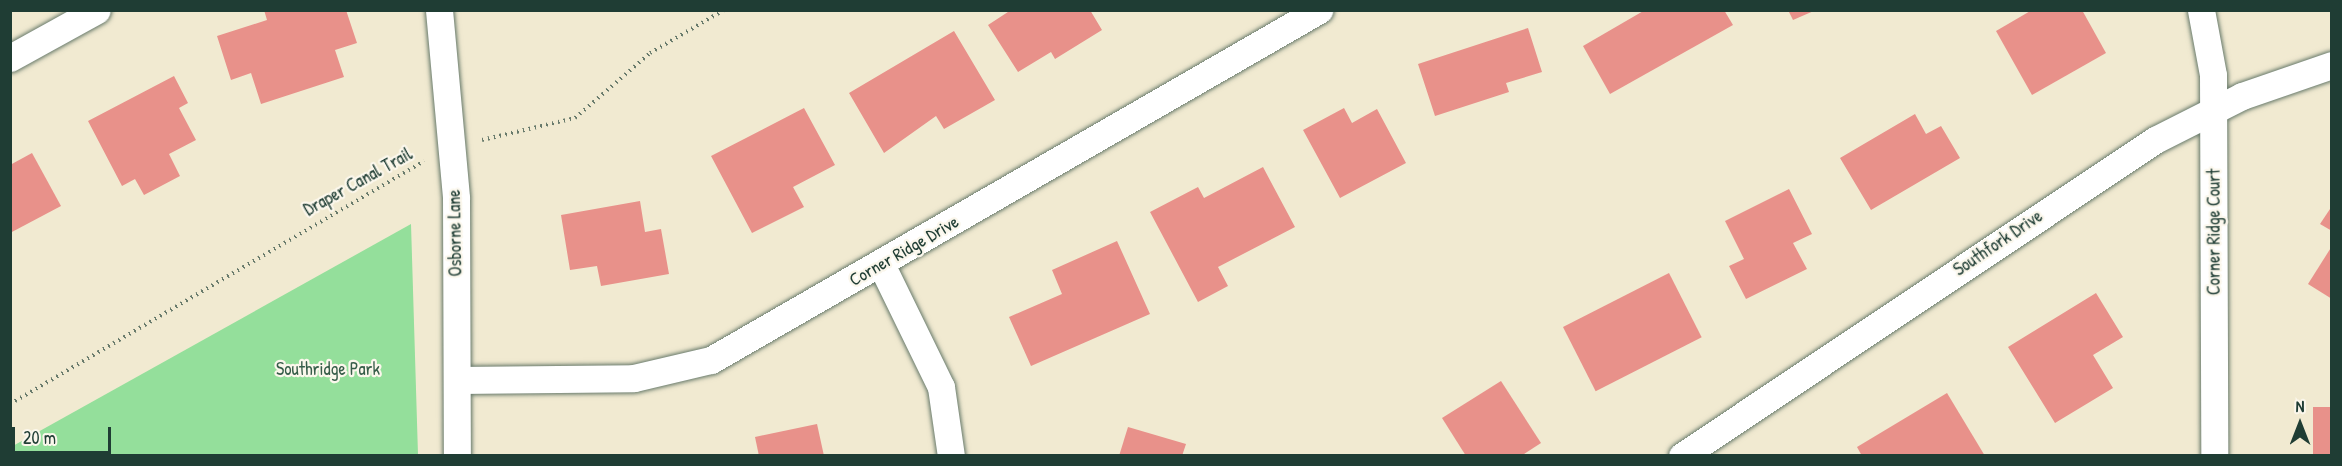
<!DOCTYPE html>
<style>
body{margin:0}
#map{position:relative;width:2342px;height:466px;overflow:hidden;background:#f1ead1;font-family:"Patrick Hand",sans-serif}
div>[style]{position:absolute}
.green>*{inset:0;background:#94df9b}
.building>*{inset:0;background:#e8918a;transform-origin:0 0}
.path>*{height:4px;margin-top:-2px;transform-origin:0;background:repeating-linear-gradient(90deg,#687a6b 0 1.5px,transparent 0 6px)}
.roads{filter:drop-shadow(0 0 2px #687a6b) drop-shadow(0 0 2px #687a6b)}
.street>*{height:27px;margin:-13.5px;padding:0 13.5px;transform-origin:13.5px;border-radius:13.5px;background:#fff}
span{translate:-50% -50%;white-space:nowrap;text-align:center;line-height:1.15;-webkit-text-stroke:4.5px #fbf7ec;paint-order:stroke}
.street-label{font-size:18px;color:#1f3d34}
.park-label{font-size:18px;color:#365d49}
.frame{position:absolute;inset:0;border:12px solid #1f3d34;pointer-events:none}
.north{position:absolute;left:2270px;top:394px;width:60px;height:60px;-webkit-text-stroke:4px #fbf7ec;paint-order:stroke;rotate:0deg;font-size:16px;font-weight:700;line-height:24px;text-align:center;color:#1f3d34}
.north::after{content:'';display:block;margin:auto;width:21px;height:27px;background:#1f3d34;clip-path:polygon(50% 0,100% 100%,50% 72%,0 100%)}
.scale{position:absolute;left:12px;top:427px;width:99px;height:27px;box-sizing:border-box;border:3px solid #1f3d34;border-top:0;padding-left:8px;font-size:18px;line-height:21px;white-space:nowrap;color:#1f3d34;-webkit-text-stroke:4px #fbf7ec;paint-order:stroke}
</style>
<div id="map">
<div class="green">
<div style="clip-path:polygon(411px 224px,418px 455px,11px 455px,11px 447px)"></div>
</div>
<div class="building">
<div style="clip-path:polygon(264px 10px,346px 10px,357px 43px,335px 50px,344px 77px,261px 104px,251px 73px,231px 80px,217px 36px,267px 20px)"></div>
<div style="clip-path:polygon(1011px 10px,1090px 10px,1102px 30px,1055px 59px,1051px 52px,1018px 72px,988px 25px)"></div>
<div style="clip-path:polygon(1645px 10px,1724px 10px,1733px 25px,1610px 94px,1583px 46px)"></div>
<div style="clip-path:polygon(1788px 10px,1816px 10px,1793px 20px)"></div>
<div style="clip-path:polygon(2032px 10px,2082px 10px,2106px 53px,2032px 95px,1996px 31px)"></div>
<div style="clip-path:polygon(1528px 28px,1542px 72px,1506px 83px,1509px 92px,1435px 116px,1418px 64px)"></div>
<div style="clip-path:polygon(954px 31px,995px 100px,944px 129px,936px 116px,884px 153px,849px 93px)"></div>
<div style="clip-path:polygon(174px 76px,188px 103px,179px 108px,196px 140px,169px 154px,180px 176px,144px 195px,135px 179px,122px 186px,88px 121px)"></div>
<div style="clip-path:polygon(804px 108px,835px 165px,793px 187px,804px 207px,752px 233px,711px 156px)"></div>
<div style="clip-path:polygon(1344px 108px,1352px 123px,1377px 109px,1406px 163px,1340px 198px,1303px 130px)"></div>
<div style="clip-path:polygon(1915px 114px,1926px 134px,1941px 126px,1960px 158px,1871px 210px,1840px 158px)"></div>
<div style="clip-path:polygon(32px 153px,61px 206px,10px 233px,10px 165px)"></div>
<div style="clip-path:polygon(1263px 167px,1295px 227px,1218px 267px,1228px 286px,1198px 302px,1150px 212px,1198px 187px,1204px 198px)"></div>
<div style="clip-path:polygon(1789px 189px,1812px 234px,1793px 243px,1807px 269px,1746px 299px,1729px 266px,1744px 259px,1725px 221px)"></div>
<div style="clip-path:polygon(640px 201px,645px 232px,661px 229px,669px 274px,601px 286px,597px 266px,570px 270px,561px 215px)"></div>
<div style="clip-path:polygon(2332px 206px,2332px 231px,2320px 224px)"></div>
<div style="clip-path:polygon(1117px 241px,1150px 314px,1031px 366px,1009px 317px,1062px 294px,1052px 270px)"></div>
<div style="clip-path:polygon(2332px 246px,2332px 299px,2308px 284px)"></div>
<div style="left:1669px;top:273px;width:72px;height:119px;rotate:63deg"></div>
<div style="clip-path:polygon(2096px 293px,2123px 337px,2093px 355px,2113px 388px,2055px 423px,2008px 347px)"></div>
<div style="clip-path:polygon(1501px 381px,1541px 443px,1521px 456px,1466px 456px,1442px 418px)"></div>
<div style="clip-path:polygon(1947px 393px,1985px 456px,1862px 456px,1857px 447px)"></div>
<div style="left:2313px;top:407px;width:19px;height:49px"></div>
<div style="clip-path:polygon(817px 424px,824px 456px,759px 456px,755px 437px)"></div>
<div style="clip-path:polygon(1128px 427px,1186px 444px,1182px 456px,1119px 456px)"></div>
</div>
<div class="path">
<div style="left:482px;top:140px;width:96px;rotate:-13.3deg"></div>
<div style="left:575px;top:118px;width:99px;rotate:-40.9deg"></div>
<div style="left:650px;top:53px;width:86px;rotate:-30.2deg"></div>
<div style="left:10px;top:404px;width:480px;rotate:-30.4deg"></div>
</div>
<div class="roads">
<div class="street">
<div style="left:439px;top:10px;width:189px;rotate:84.8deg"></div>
<div style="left:456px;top:198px;width:258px;rotate:89.8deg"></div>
<div style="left:2201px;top:10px;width:66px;rotate:79.5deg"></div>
<div style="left:2213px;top:75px;width:381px;rotate:89.8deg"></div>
<div style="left:10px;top:58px;width:99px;rotate:-28.9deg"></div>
<div style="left:881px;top:264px;width:137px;rotate:64deg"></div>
<div style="left:941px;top:387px;width:70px;rotate:81.8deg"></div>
<div style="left:457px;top:380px;width:177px;rotate:-0.6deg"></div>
<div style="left:634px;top:378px;width:79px;rotate:-13.2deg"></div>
<div style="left:711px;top:360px;width:702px;rotate:-29.93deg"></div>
<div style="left:1682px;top:456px;width:569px;rotate:-33.75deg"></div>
<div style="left:2155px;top:140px;width:97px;rotate:-26.8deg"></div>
<div style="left:2242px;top:96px;width:95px;rotate:-19deg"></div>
</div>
</div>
<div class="street-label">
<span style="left:358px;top:182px;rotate:-29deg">Draper Canal Trail</span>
<span style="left:2214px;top:232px;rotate:-90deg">Corner Ridge Court</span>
<span style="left:455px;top:233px;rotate:-91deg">Osborne Lane</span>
<span style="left:1998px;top:243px;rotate:-34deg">Southfork Drive</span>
<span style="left:904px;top:251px;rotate:-30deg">Corner Ridge Drive</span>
</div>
<div class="park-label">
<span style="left:328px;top:369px">Southridge Park</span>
</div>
<div class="frame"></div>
<div class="north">N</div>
<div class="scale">20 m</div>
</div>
